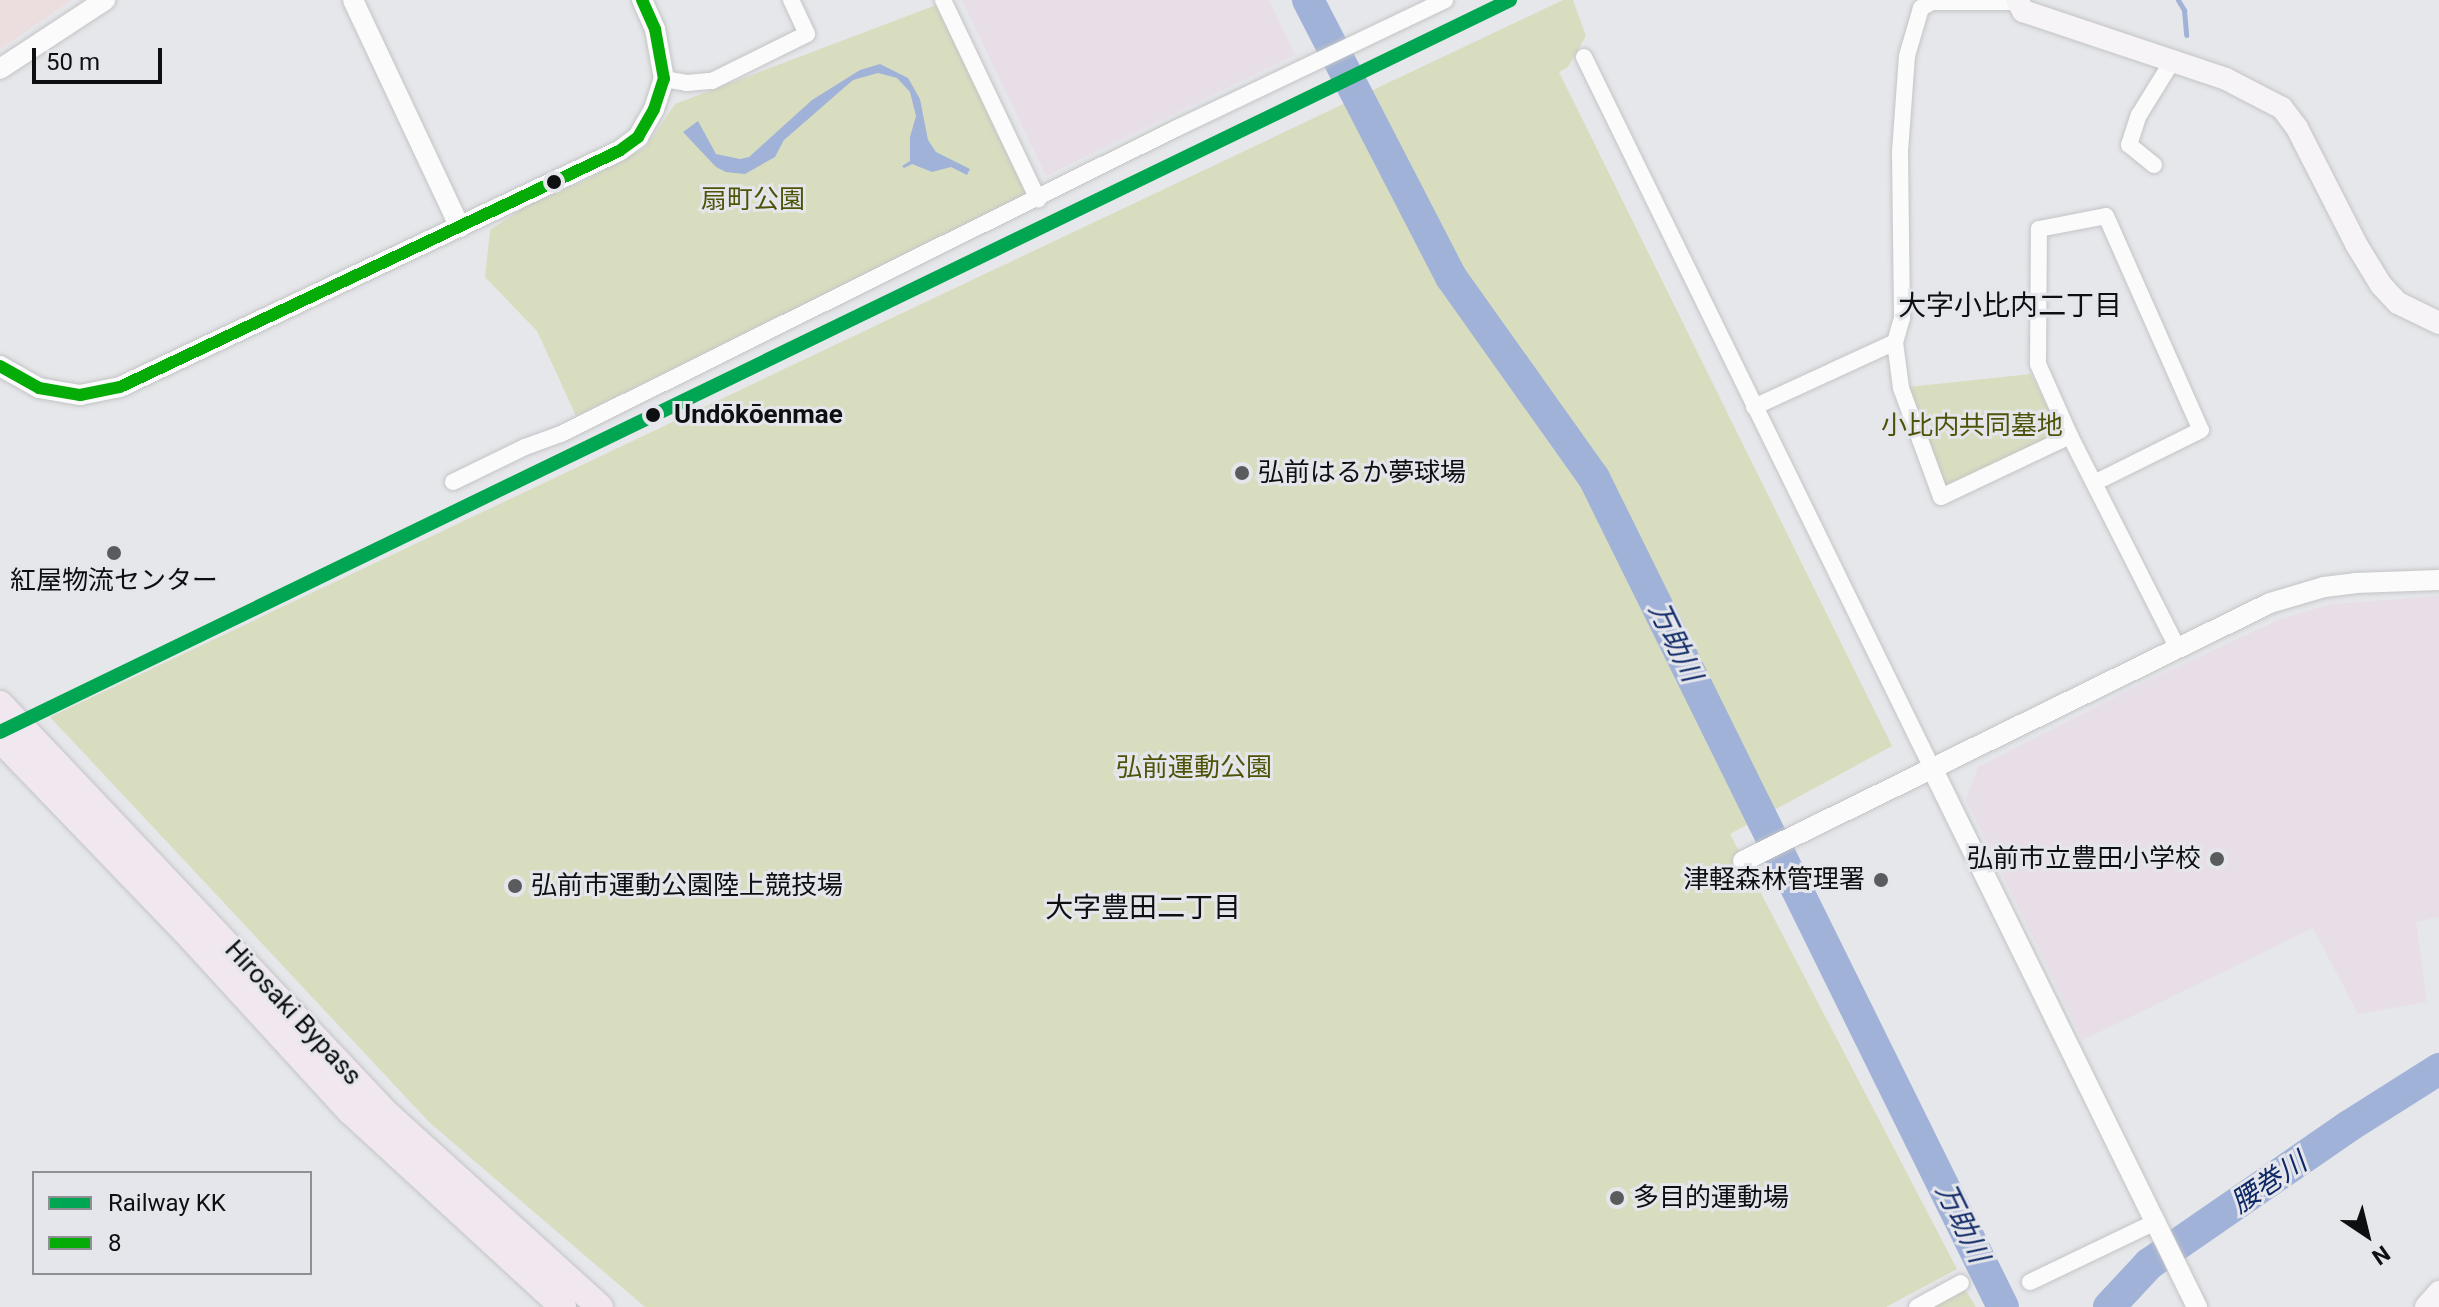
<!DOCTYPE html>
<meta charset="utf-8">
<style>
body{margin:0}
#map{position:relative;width:2439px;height:1307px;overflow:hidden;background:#e6e7ea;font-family:Roboto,"Noto Sans JP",sans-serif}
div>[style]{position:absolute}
.education>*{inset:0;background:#e7dee8}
.medical>*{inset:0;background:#ecddde}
.green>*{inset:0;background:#d9ddc0}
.water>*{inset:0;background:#a0b2d8}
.stream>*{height:5px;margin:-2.5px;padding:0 2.5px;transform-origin:2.5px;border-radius:2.5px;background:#a0b2d8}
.river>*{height:32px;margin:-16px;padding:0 16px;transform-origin:16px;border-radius:16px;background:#a0b2d8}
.roads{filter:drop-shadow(0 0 2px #c3c4c6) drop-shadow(0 0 2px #c3c4c6)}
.minor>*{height:16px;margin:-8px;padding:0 8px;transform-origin:8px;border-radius:8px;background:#fbfbfc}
.tertiary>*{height:20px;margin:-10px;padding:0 10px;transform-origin:10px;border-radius:10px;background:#fbfbfc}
.secondary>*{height:22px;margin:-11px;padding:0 11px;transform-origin:11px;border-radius:11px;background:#f7f4f7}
.trunk>*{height:26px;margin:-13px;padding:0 13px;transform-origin:13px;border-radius:13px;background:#f0e8ee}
.bus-1>*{height:12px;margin:-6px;padding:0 6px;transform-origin:6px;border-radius:6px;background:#05ab06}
.rail-1>*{height:14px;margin:-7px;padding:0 7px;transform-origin:7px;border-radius:7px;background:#00a651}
.dots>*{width:22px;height:22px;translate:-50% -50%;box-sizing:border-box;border:4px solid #e5e6eb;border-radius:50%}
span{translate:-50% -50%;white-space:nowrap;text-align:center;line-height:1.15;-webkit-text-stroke:6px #e5e6eb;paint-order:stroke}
.park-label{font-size:26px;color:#4f5308}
.stop-label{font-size:26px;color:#0e0f10;font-weight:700}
.left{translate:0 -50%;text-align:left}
.poi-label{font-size:26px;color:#0e0f10}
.right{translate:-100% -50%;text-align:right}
.street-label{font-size:26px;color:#0e0f10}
.neighbourhood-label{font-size:28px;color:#0e0f10}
.water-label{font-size:28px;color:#0f2967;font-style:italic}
.legend{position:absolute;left:32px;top:1171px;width:280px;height:104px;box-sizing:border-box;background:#e5e6eb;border:2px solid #8f9093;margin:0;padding:10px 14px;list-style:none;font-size:24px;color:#0e0f10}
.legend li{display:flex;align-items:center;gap:16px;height:40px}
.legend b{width:40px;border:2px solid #8f9093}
.north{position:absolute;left:2327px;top:1195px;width:80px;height:80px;-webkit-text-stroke:6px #e5e6eb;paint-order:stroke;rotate:145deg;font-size:22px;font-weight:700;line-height:32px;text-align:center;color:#0e0f10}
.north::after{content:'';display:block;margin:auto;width:28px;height:36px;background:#0e0f10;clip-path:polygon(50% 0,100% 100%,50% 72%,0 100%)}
.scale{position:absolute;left:32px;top:48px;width:130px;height:36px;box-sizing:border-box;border:4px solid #0e0f10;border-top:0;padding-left:10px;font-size:24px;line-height:28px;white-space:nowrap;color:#0e0f10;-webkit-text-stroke:6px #e5e6eb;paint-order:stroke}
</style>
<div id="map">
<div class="education">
<div style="clip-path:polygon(962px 0,1269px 0,1295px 55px,1046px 176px)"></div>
<div style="clip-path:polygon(2439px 596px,2439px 917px,2416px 922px,2427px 1002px,2358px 1014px,2313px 928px,2083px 1040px,1966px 800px,1978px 767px,2145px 682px,2280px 619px,2331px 604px)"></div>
</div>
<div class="medical">
<div style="clip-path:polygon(0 0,72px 0,0 49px)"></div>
</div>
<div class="green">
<div style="clip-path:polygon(1563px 0,1573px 0,1586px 36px,1568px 67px,1559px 72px,1892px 746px,1730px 834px,1957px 1269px,1886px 1307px,645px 1307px,430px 1123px,50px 717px)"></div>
<div style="clip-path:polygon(944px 2px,1027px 196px,576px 416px,537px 331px,485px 277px,490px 230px,532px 202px,584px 181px,645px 148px,675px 104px)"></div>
<div style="clip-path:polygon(2031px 374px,2061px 434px,1944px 490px,1908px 387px)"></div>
<div style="clip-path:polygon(1961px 1283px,1976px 1307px,1917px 1307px)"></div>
</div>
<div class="water">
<div style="clip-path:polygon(880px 64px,908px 78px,920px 99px,928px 140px,936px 152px,970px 169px,967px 175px,951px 167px,932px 172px,912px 164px,904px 168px,902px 166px,910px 161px,910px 137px,916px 116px,910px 92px,897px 78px,878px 73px,853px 80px,784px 140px,775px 157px,745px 174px,726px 172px,716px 167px,683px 132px,698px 121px,716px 154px,740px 159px,749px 157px,812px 100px,860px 70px)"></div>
</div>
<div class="stream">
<div style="left:2178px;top:0;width:12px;rotate:59deg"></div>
<div style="left:2184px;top:10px;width:25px;rotate:85deg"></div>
</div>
<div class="river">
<div style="left:1308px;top:0;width:312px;rotate:62.7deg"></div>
<div style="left:1451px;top:277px;width:247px;rotate:54.6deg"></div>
<div style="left:1594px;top:478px;width:924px;rotate:63.74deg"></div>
<div style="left:2109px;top:1307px;width:59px;rotate:-47.1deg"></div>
<div style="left:2149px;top:1264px;width:243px;rotate:-34.6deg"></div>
<div style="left:2349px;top:1126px;width:107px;rotate:-32.3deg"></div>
</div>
<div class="roads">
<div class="minor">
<div style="left:943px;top:0;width:221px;rotate:64.5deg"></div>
<div style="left:2017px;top:2px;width:85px;rotate:180deg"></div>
<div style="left:1932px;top:2px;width:13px;rotate:151deg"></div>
<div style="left:1921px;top:8px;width:50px;rotate:106.3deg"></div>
<div style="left:1907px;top:56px;width:96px;rotate:94.2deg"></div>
<div style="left:1900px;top:152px;width:166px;rotate:89.3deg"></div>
<div style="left:1902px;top:318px;width:25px;rotate:106deg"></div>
<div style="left:1895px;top:342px;width:46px;rotate:82.6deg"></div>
<div style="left:1901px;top:388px;width:116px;rotate:69.8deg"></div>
<div style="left:1941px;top:497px;width:143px;rotate:-25.3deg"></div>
<div style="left:2070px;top:436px;width:237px;rotate:63.1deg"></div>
<div style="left:1584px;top:57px;width:792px;rotate:63.92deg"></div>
<div style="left:664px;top:79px;width:23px;rotate:10deg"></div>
<div style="left:687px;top:83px;width:25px;rotate:-5deg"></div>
<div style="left:712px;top:81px;width:106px;rotate:-26.3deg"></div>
<div style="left:807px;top:34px;width:38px;rotate:-115deg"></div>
<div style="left:2154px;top:165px;width:32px;rotate:-141deg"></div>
<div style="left:2129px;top:145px;width:32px;rotate:-72deg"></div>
<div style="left:2139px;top:115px;width:65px;rotate:-58.3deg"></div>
<div style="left:1754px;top:407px;width:155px;rotate:-24.7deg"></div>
<div style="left:2070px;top:436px;width:79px;rotate:-114deg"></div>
<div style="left:2038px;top:364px;width:135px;rotate:-89.6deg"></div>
<div style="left:2039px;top:229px;width:68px;rotate:-11deg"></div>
<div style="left:2106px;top:216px;width:234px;rotate:66.1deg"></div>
<div style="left:2201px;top:430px;width:119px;rotate:153.6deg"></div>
<div style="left:453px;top:482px;width:80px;rotate:-25.9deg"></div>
<div style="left:525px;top:447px;width:38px;rotate:-20deg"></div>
<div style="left:561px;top:434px;width:688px;rotate:-26.42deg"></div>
<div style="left:1177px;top:128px;width:297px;rotate:-25.5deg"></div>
<div style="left:2030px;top:1282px;width:139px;rotate:-25.6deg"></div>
<div style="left:1917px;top:1307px;width:50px;rotate:-28.6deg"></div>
</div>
<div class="tertiary">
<div style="left:353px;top:0;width:251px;rotate:64.8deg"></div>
<div style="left:0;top:69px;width:126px;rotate:-33.3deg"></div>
<div style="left:0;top:366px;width:45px;rotate:29.4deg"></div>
<div style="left:39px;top:388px;width:42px;rotate:9.7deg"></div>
<div style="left:80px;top:395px;width:41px;rotate:-11.3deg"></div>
<div style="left:120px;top:387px;width:552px;rotate:-25.31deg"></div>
<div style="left:619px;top:151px;width:24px;rotate:-36deg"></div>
<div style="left:638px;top:137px;width:32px;rotate:-60deg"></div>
<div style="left:654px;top:109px;width:32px;rotate:-72deg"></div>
<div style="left:664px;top:79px;width:51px;rotate:-100.2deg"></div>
<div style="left:655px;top:29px;width:32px;rotate:-114deg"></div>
<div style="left:1932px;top:768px;width:601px;rotate:63.82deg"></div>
<div style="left:1743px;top:861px;width:587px;rotate:-26.08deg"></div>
<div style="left:2270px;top:603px;width:56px;rotate:-16.5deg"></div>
<div style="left:2324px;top:587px;width:31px;rotate:-7deg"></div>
<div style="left:2355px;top:583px;width:84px;rotate:-2deg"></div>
</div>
<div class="secondary">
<div style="left:2017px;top:0;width:13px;rotate:61deg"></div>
<div style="left:2023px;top:11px;width:214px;rotate:18.5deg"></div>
<div style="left:2226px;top:79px;width:63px;rotate:27.4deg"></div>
<div style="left:2282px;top:108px;width:25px;rotate:53deg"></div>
<div style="left:2297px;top:128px;width:130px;rotate:63deg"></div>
<div style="left:2356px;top:244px;width:48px;rotate:58.6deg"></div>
<div style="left:2381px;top:285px;width:25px;rotate:47deg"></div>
<div style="left:2398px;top:303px;width:46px;rotate:26deg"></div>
<div style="left:2426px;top:1307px;width:20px;rotate:-49deg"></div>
</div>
<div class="trunk">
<div style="left:0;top:704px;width:565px;rotate:46.65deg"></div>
<div style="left:388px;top:1115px;width:286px;rotate:42.2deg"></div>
<div style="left:0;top:739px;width:265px;rotate:46.1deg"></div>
<div style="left:184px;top:930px;width:247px;rotate:47.5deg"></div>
<div style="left:351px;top:1112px;width:288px;rotate:42.6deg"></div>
</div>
</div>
<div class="bus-1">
<div style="left:0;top:366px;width:45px;rotate:29.4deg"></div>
<div style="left:39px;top:388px;width:42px;rotate:9.7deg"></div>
<div style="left:80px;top:395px;width:41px;rotate:-11.3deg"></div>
<div style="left:120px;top:387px;width:552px;rotate:-25.31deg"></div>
<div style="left:619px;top:151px;width:24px;rotate:-36deg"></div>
<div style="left:638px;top:137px;width:32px;rotate:-60deg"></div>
<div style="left:654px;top:109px;width:32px;rotate:-72deg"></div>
<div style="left:664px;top:79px;width:51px;rotate:-100.2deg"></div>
<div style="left:655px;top:29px;width:32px;rotate:-114deg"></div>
</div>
<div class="rail-1">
<div style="left:0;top:732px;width:1678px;rotate:-25.86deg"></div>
</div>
<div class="dots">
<div style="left:554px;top:182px;background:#0e0f10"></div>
<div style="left:653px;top:415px;background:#0e0f10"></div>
<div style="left:1242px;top:473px;background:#5a5b5c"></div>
<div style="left:114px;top:553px;background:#5a5b5c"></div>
<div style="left:2217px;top:859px;background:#5a5b5c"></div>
<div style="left:1881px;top:880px;background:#5a5b5c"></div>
<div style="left:515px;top:886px;background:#5a5b5c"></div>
<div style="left:1617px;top:1198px;background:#5a5b5c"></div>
</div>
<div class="park-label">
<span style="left:753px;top:200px">扇町公園</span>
<span style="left:1972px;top:426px">小比内共同墓地</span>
<span style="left:1194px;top:768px">弘前運動公園</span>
</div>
<div class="stop-label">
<span class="left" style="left:674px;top:415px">Undōkōenmae</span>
</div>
<div class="poi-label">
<span class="left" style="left:1258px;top:473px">弘前はるか夢球場</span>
<span style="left:114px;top:581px">紅屋物流センター</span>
<span class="right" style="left:2201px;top:859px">弘前市立豊田小学校</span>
<span class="right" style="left:1865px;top:880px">津軽森林管理署</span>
<span class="left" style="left:531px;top:886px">弘前市運動公園陸上競技場</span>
<span class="left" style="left:1633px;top:1198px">多目的運動場</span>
</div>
<div class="street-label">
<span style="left:293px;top:1013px;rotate:47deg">Hirosaki Bypass</span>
</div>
<div class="neighbourhood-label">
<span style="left:2010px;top:306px">大字小比内二丁目</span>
<span style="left:1143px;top:908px">大字豊田二丁目</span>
</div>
<div class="water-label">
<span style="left:1675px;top:642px;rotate:64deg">万助川</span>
<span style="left:2269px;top:1183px;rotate:-34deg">腰巻川</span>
<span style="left:1962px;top:1223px;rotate:64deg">万助川</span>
</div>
<ul class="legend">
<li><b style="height:10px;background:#00a651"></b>Railway KK</li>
<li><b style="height:10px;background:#05ab06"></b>8</li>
</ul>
<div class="north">N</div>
<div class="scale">50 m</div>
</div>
